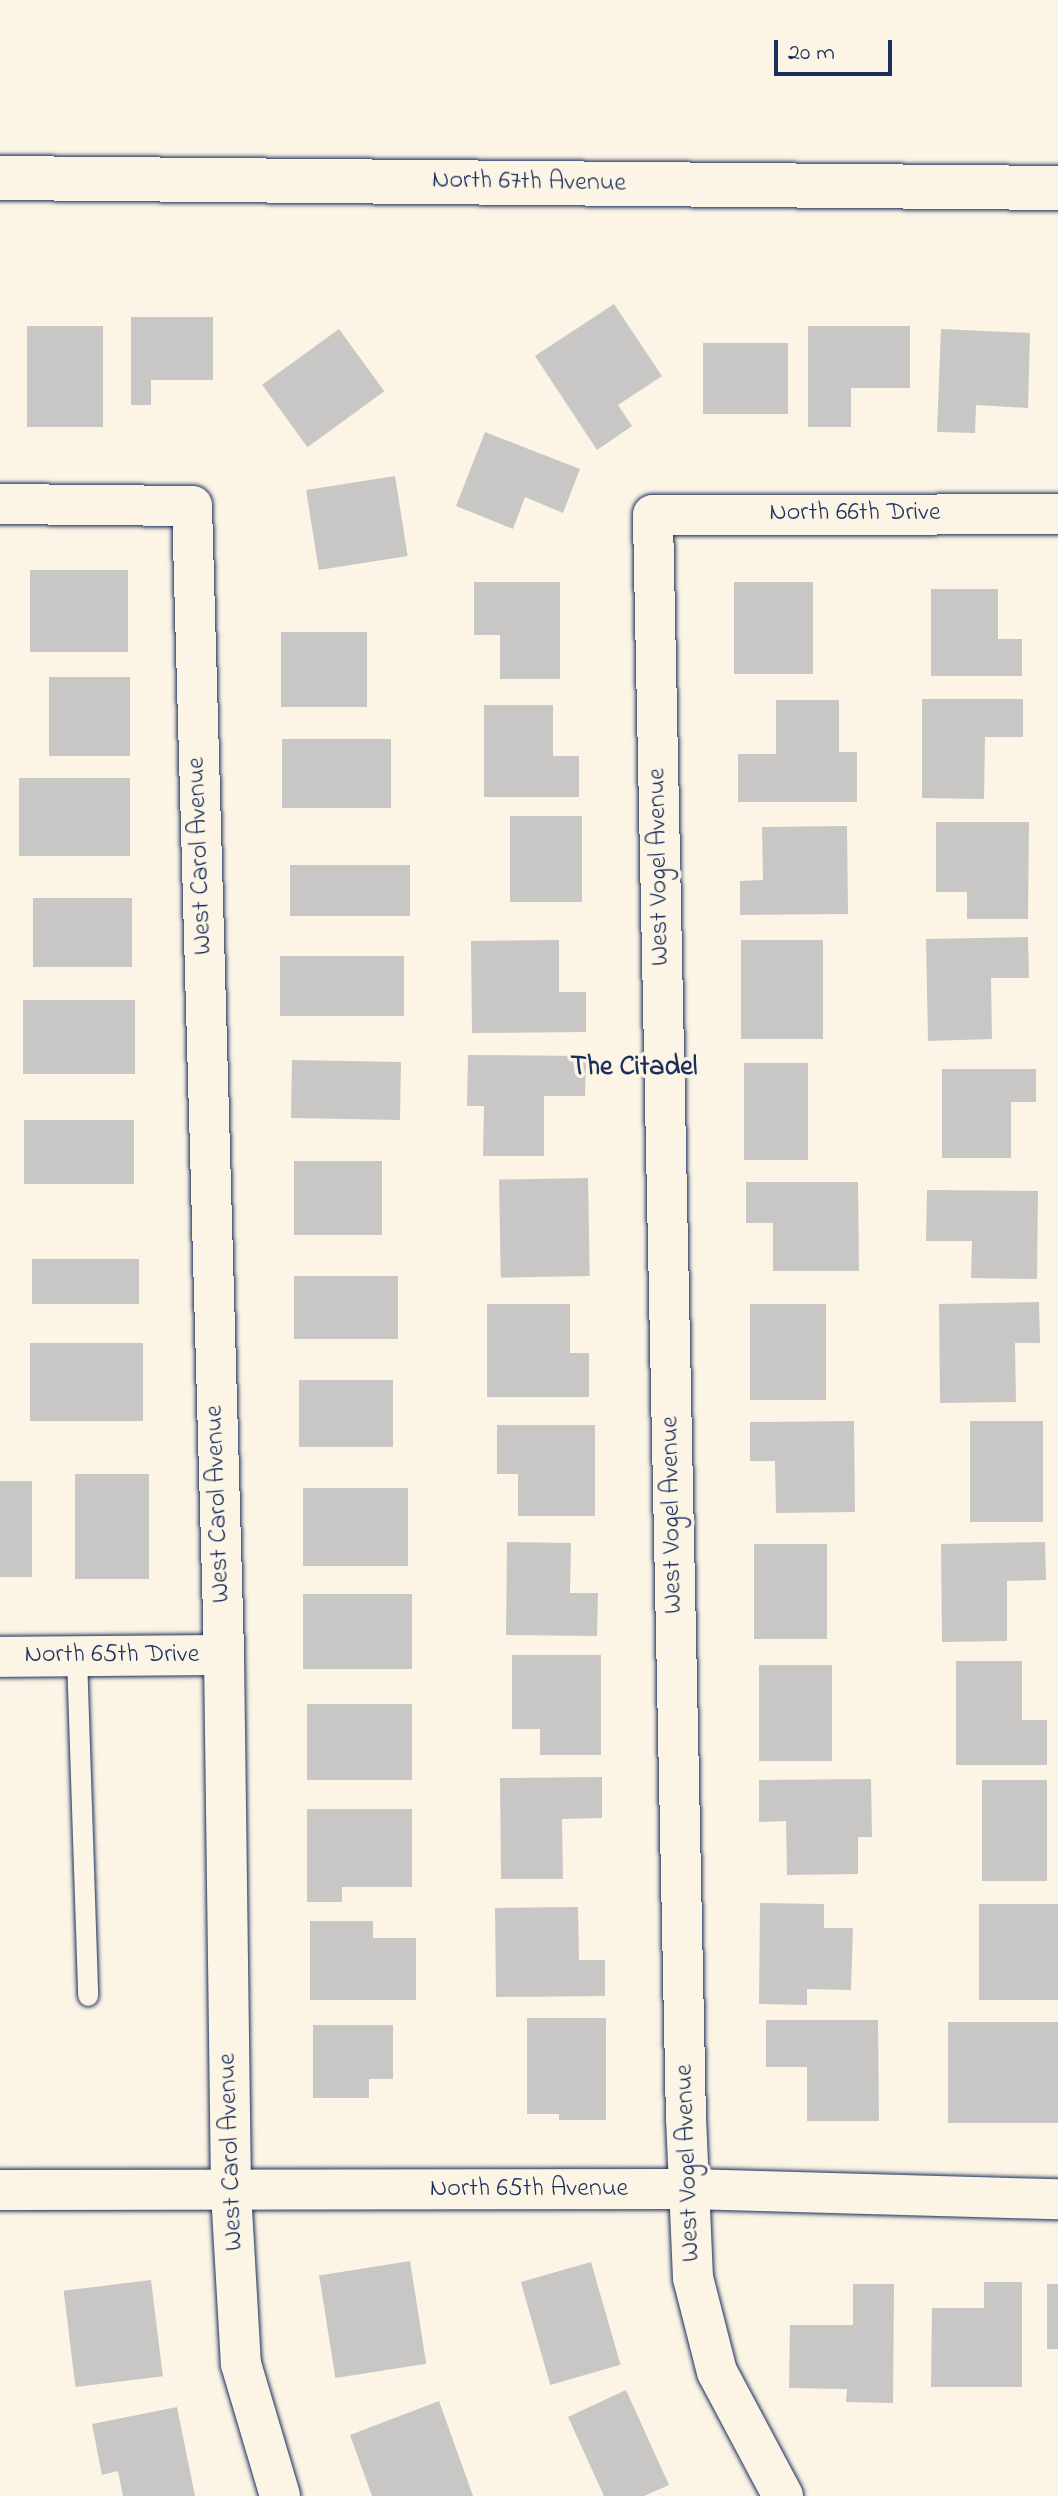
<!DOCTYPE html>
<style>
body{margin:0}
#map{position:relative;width:1058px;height:2496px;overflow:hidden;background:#fcf5e5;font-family:"Indie Flower",sans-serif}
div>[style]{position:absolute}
.building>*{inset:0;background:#c8c7c6;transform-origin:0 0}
.roads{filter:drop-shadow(0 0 2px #1b2f5e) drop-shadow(0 0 2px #1b2f5e)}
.service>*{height:20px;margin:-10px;padding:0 10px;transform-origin:10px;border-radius:10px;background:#fcf5e5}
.minor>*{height:40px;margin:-20px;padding:0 20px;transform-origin:20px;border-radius:20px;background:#fcf5e5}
.secondary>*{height:44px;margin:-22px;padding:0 22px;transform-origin:22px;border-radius:22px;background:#fcf5e5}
span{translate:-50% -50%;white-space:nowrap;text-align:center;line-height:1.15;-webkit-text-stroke:7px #fcf5e5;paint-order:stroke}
.street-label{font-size:26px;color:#1b2f5e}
.neighbourhood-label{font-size:28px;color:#1b2f5e;font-weight:700}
.scale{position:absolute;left:774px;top:40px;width:118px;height:36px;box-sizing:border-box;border:4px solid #1b2f5e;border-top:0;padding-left:10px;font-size:24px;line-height:28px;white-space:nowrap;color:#1b2f5e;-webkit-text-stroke:6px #fcf5e5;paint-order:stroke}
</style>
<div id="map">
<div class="building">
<div style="clip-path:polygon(614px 304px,662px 376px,618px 405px,632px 426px,597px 450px,535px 356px)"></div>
<div style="clip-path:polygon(131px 317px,213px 317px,213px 380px,151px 380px,151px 405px,131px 405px)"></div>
<div style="left:27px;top:326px;width:76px;height:101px"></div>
<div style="clip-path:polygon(808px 326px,910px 326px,910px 388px,851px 388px,851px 427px,808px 427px)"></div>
<div style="left:339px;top:329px;width:77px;height:95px;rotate:54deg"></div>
<div style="clip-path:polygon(941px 329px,1030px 333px,1028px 408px,976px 405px,975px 433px,937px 432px)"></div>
<div style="left:703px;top:343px;width:85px;height:71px"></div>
<div style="clip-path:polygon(485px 432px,580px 469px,563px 513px,525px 497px,513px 529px,456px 506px)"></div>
<div style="left:395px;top:476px;width:81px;height:90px;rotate:81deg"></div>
<div style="left:30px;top:570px;width:98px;height:82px"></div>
<div style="clip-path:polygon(474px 582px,560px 582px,560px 679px,500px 679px,500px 635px,474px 635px)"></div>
<div style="left:734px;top:582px;width:79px;height:92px"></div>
<div style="clip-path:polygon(931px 589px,998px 589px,998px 639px,1022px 639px,1022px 676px,931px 676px)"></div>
<div style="left:281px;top:632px;width:86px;height:75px"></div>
<div style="left:49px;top:677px;width:81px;height:79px"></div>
<div style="clip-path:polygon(922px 699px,1023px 699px,1023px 737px,985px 737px,984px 799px,922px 798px)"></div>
<div style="clip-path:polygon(776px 700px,839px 700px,839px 752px,857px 752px,857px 802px,738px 802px,738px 754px,776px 754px)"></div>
<div style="clip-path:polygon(484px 705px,553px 705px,553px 756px,579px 756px,579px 797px,484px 797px)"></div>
<div style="left:282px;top:739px;width:109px;height:69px"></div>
<div style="left:130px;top:778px;width:78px;height:111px;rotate:90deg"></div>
<div style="left:510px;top:816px;width:72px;height:86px"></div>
<div style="clip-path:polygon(936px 822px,1029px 822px,1028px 919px,967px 919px,967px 892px,936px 892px)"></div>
<div style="clip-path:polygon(847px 826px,848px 914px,740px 915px,740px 881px,763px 880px,762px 827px)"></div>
<div style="left:290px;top:865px;width:120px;height:51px"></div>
<div style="left:33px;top:898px;width:99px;height:69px"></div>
<div style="clip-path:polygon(1028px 937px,1029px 978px,991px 978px,992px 1039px,928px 1041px,926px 939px)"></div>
<div style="clip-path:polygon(559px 940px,559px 992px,586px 992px,586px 1032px,472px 1033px,471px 941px)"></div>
<div style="left:741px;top:940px;width:82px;height:99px"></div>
<div style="left:280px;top:956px;width:124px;height:60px"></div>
<div style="left:23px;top:1000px;width:112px;height:74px"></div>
<div style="clip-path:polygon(468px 1055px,586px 1056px,585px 1096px,544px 1096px,544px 1156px,483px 1156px,484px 1106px,467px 1106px)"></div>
<div style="left:292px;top:1060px;width:109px;height:58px;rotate:1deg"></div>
<div style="left:744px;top:1063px;width:64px;height:97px"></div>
<div style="clip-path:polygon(942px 1069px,1036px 1069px,1036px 1102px,1011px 1102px,1011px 1158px,942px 1158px)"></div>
<div style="left:24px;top:1120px;width:110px;height:64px"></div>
<div style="left:294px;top:1161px;width:88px;height:74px"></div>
<div style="left:588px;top:1178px;width:98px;height:89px;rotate:89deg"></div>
<div style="clip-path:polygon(746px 1182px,858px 1182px,859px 1271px,773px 1271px,773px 1223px,746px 1223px)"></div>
<div style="clip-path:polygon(927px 1190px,1038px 1191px,1037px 1279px,971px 1278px,972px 1241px,926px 1241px)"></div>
<div style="left:32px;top:1259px;width:107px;height:45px"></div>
<div style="left:294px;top:1276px;width:104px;height:63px"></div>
<div style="clip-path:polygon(1039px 1302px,1040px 1343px,1015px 1343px,1016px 1402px,940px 1403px,939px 1304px)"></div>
<div style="clip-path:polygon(487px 1304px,570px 1304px,570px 1353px,589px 1353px,589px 1397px,487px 1397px)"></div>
<div style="left:750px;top:1304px;width:76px;height:96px"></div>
<div style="left:30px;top:1343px;width:113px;height:78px"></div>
<div style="left:299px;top:1380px;width:94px;height:67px"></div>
<div style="clip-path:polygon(854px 1421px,855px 1512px,776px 1513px,775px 1461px,750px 1461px,750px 1422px)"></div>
<div style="left:970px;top:1421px;width:73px;height:101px"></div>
<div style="clip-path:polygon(497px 1425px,595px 1425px,595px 1516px,518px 1516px,518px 1474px,497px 1474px)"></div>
<div style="left:75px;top:1474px;width:74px;height:105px"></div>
<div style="left:0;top:1481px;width:32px;height:96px"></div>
<div style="left:303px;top:1488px;width:105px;height:78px"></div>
<div style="clip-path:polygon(507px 1542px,571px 1543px,570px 1593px,598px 1593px,597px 1636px,506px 1635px)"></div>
<div style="clip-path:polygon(1045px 1542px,1046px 1580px,1007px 1581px,1007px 1641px,942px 1642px,941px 1544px)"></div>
<div style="left:754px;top:1544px;width:73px;height:95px"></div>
<div style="left:303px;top:1594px;width:109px;height:75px"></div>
<div style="clip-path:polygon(512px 1655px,601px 1655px,601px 1755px,540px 1755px,540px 1729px,512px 1729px)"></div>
<div style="clip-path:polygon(956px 1661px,1022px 1661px,1022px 1720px,1047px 1720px,1047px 1765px,956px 1765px)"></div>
<div style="left:759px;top:1665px;width:73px;height:96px"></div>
<div style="left:307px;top:1704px;width:105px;height:76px"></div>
<div style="clip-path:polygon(602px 1777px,602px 1818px,562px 1819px,563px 1879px,501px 1879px,500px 1778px)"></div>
<div style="clip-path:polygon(871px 1779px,872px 1837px,858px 1837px,858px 1874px,787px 1875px,786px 1821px,759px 1822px,759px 1780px)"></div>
<div style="left:982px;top:1780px;width:65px;height:101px"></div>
<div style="clip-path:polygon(307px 1809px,412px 1809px,412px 1887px,342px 1887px,342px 1902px,307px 1902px)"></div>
<div style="clip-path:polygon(760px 1903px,824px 1904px,824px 1928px,853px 1928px,851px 1990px,807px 1989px,807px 2005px,759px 2004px)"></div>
<div style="left:979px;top:1904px;width:79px;height:96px"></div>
<div style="clip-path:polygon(578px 1907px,579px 1960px,605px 1960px,605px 1996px,496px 1997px,495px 1908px)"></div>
<div style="clip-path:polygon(310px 1921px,373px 1921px,373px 1938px,416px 1938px,416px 2000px,310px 2000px)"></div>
<div style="clip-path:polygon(527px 2018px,606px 2018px,606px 2120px,559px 2120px,559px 2114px,527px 2114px)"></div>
<div style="clip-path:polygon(766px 2020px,878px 2020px,879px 2121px,807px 2121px,807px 2067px,766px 2067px)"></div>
<div style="left:948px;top:2022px;width:110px;height:101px"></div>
<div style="clip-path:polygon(313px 2025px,393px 2025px,393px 2079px,369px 2079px,369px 2098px,313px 2098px)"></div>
<div style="left:410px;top:2261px;width:104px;height:92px;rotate:81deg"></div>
<div style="left:591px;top:2262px;width:107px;height:73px;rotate:74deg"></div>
<div style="left:151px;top:2280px;width:97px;height:88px;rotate:83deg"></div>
<div style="clip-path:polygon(984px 2282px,1022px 2282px,1022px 2387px,931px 2387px,932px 2308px,984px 2308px)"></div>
<div style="clip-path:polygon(853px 2284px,894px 2284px,893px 2403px,846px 2402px,847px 2389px,789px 2388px,790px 2325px,853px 2325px)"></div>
<div style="left:1047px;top:2284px;width:11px;height:65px"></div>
<div style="clip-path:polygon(626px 2390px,669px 2485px,644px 2496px,604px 2496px,568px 2417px)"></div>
<div style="clip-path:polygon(439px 2401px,473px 2496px,372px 2496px,350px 2435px)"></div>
<div style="clip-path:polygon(177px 2407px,195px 2496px,123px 2496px,118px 2471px,102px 2475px,92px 2424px)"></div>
</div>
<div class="roads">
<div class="service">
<div style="left:77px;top:1657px;width:339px;rotate:88.1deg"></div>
</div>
<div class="minor">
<div style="left:0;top:504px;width:192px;rotate:0.6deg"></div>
<div style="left:192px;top:506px;width:1149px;rotate:88.4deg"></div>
<div style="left:224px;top:1655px;width:537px;rotate:89.25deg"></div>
<div style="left:231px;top:2192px;width:172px;rotate:86.7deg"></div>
<div style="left:241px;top:2364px;width:138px;rotate:73.5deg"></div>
<div style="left:0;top:1657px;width:224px;rotate:-0.5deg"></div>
<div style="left:0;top:2190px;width:689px;rotate:-0.08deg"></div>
<div style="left:689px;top:2189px;width:369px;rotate:1.6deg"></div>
<div style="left:783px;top:2496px;width:140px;rotate:-118deg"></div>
<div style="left:717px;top:2372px;width:97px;rotate:-104.3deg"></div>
<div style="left:693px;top:2278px;width:158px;rotate:-92.5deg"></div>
<div style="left:686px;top:2120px;width:1605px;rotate:-91.18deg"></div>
<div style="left:653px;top:515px;width:405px;rotate:-0.1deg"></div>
</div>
<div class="secondary">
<div style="left:0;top:178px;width:1058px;rotate:0.54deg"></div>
</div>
</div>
<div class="street-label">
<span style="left:529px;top:183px;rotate:1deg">North 67th Avenue</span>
<span style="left:855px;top:514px">North 66th Drive</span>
<span style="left:201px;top:856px;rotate:-92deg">West Carol Avenue</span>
<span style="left:660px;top:867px;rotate:-91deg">West Vogel Avenue</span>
<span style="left:219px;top:1504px;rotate:-92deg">West Carol Avenue</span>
<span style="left:673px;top:1515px;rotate:-91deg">West Vogel Avenue</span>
<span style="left:112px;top:1656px">North 65th Drive</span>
<span style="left:232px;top:2152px;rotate:-92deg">West Carol Avenue</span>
<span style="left:689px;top:2163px;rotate:-92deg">West Vogel Avenue</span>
<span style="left:529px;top:2190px">North 65th Avenue</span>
</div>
<div class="neighbourhood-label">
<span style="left:634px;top:1068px">The Citadel</span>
</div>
<div class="scale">20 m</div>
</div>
